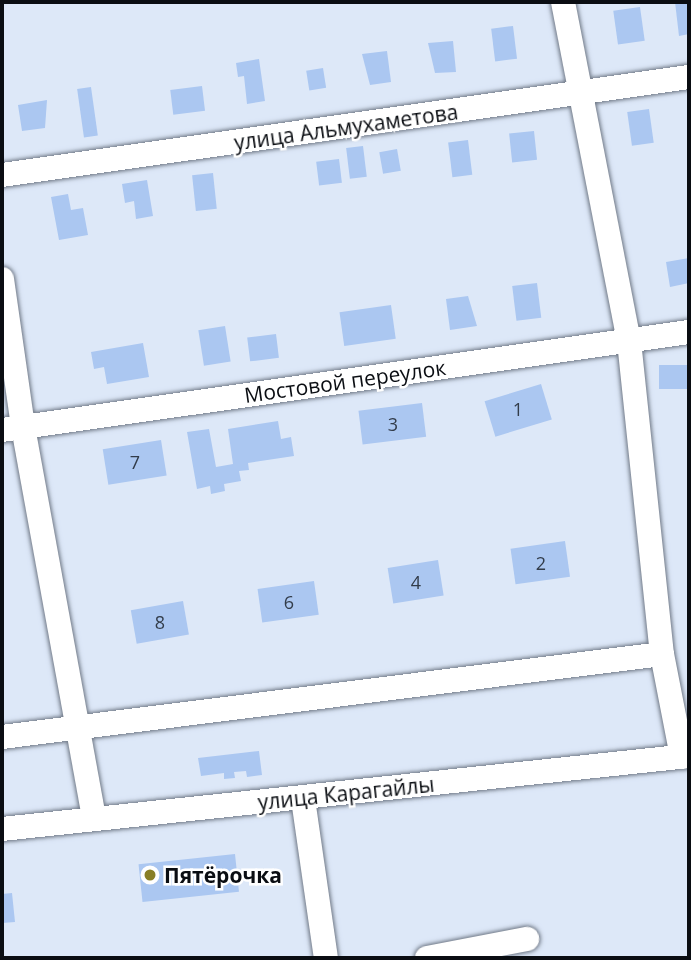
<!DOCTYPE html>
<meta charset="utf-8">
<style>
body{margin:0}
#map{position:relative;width:691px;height:960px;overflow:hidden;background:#dde8f8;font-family:"Open Sans",sans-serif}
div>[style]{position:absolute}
.building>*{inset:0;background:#abc7f1;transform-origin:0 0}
.roads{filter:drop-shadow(0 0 2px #717a88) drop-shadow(0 0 2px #717a88)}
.minor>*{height:24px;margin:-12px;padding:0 12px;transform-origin:12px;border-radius:12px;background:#fff}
.dots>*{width:19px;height:19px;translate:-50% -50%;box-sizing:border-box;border:4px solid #fff;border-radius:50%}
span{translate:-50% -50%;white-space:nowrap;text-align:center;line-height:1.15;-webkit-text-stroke:5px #fff;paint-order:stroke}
.number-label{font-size:18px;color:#323c4a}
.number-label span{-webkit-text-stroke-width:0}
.street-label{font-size:21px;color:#0a0d12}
.poi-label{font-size:21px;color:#0a0d12;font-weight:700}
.left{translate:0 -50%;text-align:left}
.frame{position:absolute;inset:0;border:4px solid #0a0d12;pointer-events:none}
</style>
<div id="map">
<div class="building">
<div style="clip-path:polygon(675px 2px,689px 2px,689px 34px,679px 36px)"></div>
<div style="left:640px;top:7px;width:34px;height:27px;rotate:82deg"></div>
<div style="left:513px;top:26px;width:33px;height:22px;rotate:83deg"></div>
<div style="clip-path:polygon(453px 41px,456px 72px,435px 73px,428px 43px)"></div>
<div style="clip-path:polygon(387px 51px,391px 82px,370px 85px,362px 54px)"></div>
<div style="clip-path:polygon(259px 59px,265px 101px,247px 104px,244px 76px,238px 77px,236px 63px)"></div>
<div style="left:323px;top:68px;width:20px;height:17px;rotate:81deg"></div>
<div style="left:202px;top:86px;width:25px;height:32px;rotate:83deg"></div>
<div style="left:91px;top:87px;width:49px;height:14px;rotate:82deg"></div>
<div style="clip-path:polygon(47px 100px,45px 128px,22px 131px,18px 105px)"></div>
<div style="left:649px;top:109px;width:34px;height:22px;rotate:82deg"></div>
<div style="left:534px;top:131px;width:29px;height:25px;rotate:84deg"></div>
<div style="left:468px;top:140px;width:35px;height:20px;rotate:83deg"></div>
<div style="left:363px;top:146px;width:31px;height:17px;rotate:83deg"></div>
<div style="left:397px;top:149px;width:22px;height:18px;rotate:80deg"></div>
<div style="left:339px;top:159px;width:24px;height:23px;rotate:83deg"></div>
<div style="left:213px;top:173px;width:36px;height:21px;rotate:84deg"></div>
<div style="clip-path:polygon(147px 180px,153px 216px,136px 219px,134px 201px,125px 203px,122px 184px)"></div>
<div style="clip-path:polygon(68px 194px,71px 210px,83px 208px,88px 235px,59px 240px,51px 197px)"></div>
<div style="clip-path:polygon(689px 258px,689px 283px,670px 287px,666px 262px)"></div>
<div style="left:537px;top:283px;width:35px;height:25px;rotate:83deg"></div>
<div style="clip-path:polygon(468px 296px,477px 326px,450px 330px,446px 299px)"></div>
<div style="left:391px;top:305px;width:34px;height:52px;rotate:82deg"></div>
<div style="left:225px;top:326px;width:36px;height:27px;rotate:81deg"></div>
<div style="left:276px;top:334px;width:24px;height:29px;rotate:83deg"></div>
<div style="clip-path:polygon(143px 343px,149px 377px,107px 384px,104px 367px,94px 369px,91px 352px)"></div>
<div style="left:689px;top:365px;width:24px;height:30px;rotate:90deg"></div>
<div style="left:541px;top:384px;width:37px;height:59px;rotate:73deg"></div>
<div style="left:422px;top:403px;width:34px;height:64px;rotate:83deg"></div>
<div style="clip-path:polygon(278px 421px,281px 439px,291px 437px,294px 456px,248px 463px,249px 470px,239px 471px,241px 481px,224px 484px,225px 491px,211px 494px,210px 486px,197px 489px,187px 432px,209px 429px,216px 467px,233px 464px,228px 429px)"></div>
<div style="left:161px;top:440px;width:36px;height:59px;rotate:81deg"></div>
<div style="left:565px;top:541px;width:36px;height:55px;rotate:82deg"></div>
<div style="left:438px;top:560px;width:36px;height:51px;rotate:81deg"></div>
<div style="left:314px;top:581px;width:34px;height:57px;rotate:82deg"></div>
<div style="left:183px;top:601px;width:34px;height:53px;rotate:80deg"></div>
<div style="clip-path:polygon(259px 751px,262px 775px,247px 777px,246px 771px,234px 772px,235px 778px,224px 779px,224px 773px,201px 776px,198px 758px)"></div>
<div style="left:235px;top:854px;width:38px;height:97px;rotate:84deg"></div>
<div style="clip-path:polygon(12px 893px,15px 922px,2px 923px,2px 894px)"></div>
</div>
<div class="roads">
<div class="minor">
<div style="left:563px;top:2px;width:345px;rotate:79deg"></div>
<div style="left:629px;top:341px;width:315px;rotate:84deg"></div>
<div style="left:662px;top:654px;width:105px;rotate:79deg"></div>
<div style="left:2px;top:175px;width:694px;rotate:-8.12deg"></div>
<div style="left:2px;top:279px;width:149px;rotate:81.9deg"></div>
<div style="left:23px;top:427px;width:397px;rotate:79.7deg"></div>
<div style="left:2px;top:430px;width:694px;rotate:-8.12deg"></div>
<div style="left:2px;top:737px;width:665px;rotate:-7.17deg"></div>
<div style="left:303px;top:799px;width:161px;rotate:81.8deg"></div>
<div style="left:2px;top:829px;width:691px;rotate:-6.07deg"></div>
<div style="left:427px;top:958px;width:102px;rotate:-10.8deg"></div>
</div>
</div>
<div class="dots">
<div style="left:150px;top:875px;background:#897f26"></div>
</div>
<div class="number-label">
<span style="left:518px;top:409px">1</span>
<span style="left:393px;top:424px">3</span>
<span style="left:135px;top:462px">7</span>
<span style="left:541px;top:563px">2</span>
<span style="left:416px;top:582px">4</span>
<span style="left:289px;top:602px">6</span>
<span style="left:160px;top:622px">8</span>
</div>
<div class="street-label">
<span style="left:346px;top:127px;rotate:-8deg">улица Альмухаметова</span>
<span style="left:345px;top:381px;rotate:-8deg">Мостовой переулок</span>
<span style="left:346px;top:793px;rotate:-6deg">улица Карагайлы</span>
</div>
<div class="poi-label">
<span class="left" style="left:164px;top:875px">Пятёрочка</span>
</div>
<div class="frame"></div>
</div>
